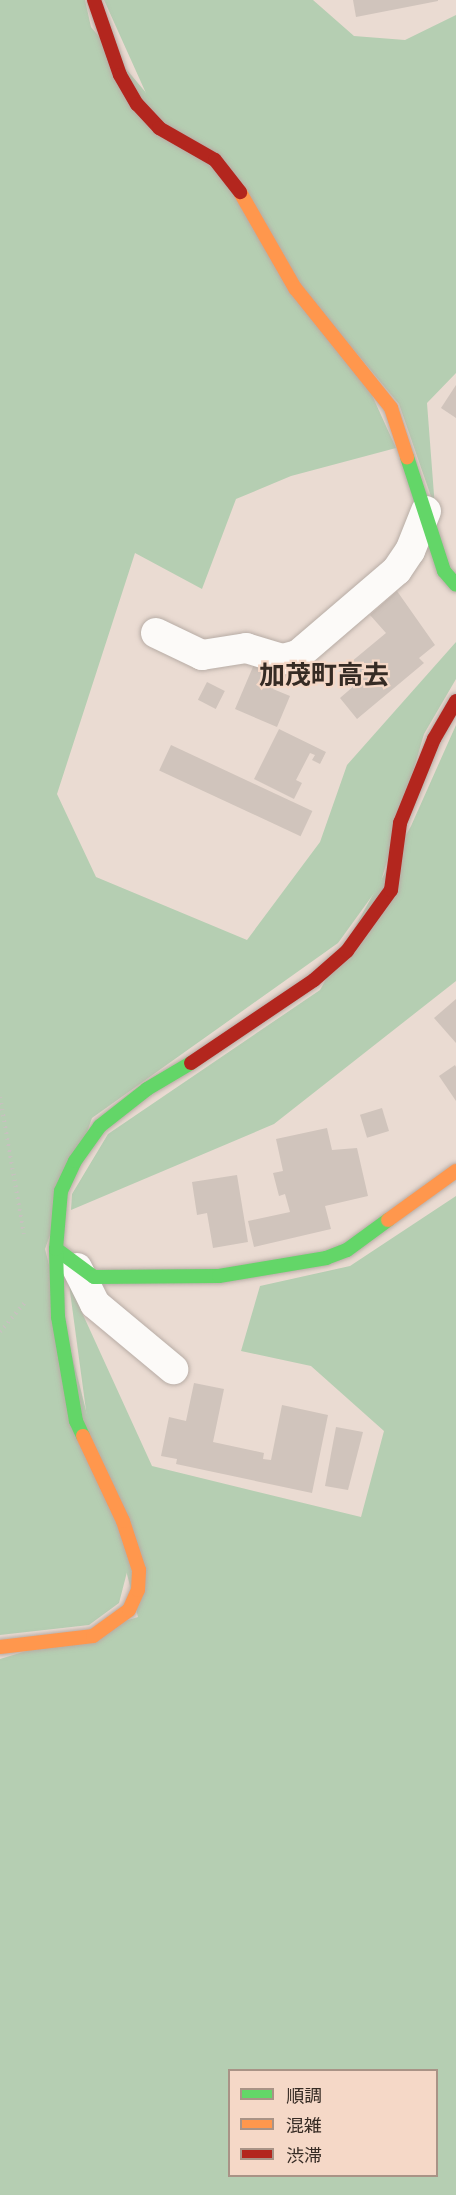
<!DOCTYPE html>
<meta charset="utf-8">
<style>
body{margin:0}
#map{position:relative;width:456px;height:2195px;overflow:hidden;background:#eadbd2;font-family:"Sofia Sans Condensed","Noto Sans JP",sans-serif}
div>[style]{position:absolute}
.green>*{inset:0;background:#b5ceb2}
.building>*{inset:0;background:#d0c4bc;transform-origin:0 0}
.path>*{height:4px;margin-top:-2px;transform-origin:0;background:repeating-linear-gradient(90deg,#c6c1be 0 1.5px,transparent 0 6px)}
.roads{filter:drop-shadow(0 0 2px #b7aca5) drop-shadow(0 0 2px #b7aca5)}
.street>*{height:30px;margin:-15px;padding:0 15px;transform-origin:15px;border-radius:15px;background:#fcfaf8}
.fast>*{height:14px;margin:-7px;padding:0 7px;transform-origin:7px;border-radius:7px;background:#63d668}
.slow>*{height:14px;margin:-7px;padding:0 7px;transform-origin:7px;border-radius:7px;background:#ff974d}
.jam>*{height:14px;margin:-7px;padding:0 7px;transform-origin:7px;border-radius:7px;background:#b3261e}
span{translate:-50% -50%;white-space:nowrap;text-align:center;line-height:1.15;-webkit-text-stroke:4.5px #f5d8c7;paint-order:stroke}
.quarter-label{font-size:26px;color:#362b24;font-weight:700}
.legend{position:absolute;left:228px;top:2069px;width:210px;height:108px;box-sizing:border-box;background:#f5d8c7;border:2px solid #a99386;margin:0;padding:8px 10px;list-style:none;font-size:18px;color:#362b24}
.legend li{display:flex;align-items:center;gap:12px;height:30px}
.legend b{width:30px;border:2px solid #a99386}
</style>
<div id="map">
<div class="green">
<div style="clip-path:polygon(0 0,85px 0,91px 27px,209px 168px,371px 393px,396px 448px,291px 476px,236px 499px,202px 589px,135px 553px,57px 794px,96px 877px,247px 940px,320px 842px,347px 765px,456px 642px,456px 679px,424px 734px,380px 885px,338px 943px,92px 1118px,45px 1249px,127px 1572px,119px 1603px,89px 1625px,0 1635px)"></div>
<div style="clip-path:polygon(104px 0,313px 0,354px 36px,405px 40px,456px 15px,456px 373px,427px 403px,435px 508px,399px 404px,154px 111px)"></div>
<div style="clip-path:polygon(456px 725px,456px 981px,274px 1124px,71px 1210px,72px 1194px,108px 1134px,320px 990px,411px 826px)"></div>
<div style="clip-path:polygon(evenodd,456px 1196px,456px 2195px,0 2195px,0 1659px,138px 1617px,87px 1418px,69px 1284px,152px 1466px,361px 1517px,384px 1431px,311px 1366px,241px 1351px,260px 1286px,350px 1266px,456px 1196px,230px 2070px,436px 2070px,436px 2176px,230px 2176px,230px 2070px)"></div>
</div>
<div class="building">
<div style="clip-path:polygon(353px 0,438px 0,438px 1px,356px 17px)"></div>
<div style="clip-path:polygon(456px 385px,456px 418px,441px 408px)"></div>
<div style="clip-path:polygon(397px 591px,435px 645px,419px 658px,424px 663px,357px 719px,340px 698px,355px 685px,339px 672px,386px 633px,370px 615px)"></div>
<div style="clip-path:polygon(255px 662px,280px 673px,273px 689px,290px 696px,277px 727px,235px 709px)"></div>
<div style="left:207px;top:682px;width:20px;height:20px;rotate:27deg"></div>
<div style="clip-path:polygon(279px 729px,326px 752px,320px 764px,312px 760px,315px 755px,310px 753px,296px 780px,302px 783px,294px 799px,254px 779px)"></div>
<div style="left:171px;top:745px;width:156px;height:28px;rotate:25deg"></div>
<div style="clip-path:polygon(456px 999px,456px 1043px,434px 1018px)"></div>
<div style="clip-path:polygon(455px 1065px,456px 1067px,456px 1101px,439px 1076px)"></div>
<div style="left:382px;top:1108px;width:24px;height:23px;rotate:73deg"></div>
<div style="clip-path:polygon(327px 1128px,332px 1150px,357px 1148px,368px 1196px,325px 1206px,331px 1229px,254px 1247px,248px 1221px,290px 1212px,285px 1194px,279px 1196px,273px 1173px,283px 1171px,276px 1139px)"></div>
<div style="clip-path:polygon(237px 1175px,248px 1242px,213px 1248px,207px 1213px,197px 1215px,192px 1182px)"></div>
<div style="clip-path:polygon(194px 1383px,224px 1389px,213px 1442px,264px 1453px,263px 1459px,271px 1460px,282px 1405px,328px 1415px,312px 1493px,176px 1464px,177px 1459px,161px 1456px,169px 1417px,186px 1421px)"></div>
<div style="clip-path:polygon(336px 1427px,363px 1432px,348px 1490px,325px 1486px)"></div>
</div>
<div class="path">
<div style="left:0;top:1097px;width:139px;rotate:80.1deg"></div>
<div style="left:0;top:1332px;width:38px;rotate:-50deg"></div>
</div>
<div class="roads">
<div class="street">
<div style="left:156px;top:633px;width:51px;rotate:25.6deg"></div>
<div style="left:202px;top:655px;width:45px;rotate:-9deg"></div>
<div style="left:246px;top:648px;width:39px;rotate:17deg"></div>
<div style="left:283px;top:659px;width:16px;rotate:-15deg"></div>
<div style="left:298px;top:655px;width:130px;rotate:-40.6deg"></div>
<div style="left:397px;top:570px;width:23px;rotate:-56deg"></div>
<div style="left:410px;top:551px;width:43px;rotate:-68.2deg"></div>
<div style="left:77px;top:1268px;width:40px;rotate:63.4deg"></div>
<div style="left:95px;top:1304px;width:102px;rotate:39.8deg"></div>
</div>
<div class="fast">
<div style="left:407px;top:457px;width:120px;rotate:72deg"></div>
<div style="left:444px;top:571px;width:18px;rotate:49deg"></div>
<div style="left:56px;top:1249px;width:47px;rotate:36.4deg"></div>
<div style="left:94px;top:1277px;width:125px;rotate:-0.5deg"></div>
<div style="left:219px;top:1276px;width:109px;rotate:-9.5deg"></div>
<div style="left:326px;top:1258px;width:22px;rotate:-21deg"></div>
<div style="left:347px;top:1250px;width:51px;rotate:-36.2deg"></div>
<div style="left:83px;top:1436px;width:17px;rotate:-115deg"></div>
<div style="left:76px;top:1421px;width:106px;rotate:-99.8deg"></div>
<div style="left:58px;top:1317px;width:68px;rotate:-91.7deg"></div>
<div style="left:56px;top:1249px;width:58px;rotate:-85.1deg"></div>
<div style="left:61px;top:1191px;width:33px;rotate:-65deg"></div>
<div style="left:75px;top:1161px;width:43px;rotate:-54.5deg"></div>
<div style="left:100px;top:1126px;width:60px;rotate:-38.2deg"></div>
<div style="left:147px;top:1089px;width:51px;rotate:-30.6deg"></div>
</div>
<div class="slow">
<div style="left:240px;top:192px;width:111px;rotate:60.2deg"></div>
<div style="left:295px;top:288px;width:154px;rotate:51.3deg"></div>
<div style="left:391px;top:408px;width:52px;rotate:71.9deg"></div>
<div style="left:388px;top:1220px;width:84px;rotate:-35.8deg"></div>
<div style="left:0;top:1647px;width:94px;rotate:-6.7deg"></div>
<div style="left:93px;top:1636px;width:44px;rotate:-35.8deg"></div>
<div style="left:129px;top:1610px;width:22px;rotate:-66deg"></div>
<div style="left:138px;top:1590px;width:20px;rotate:-87deg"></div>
<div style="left:139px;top:1570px;width:52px;rotate:-108.1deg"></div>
<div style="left:123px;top:1521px;width:94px;rotate:-115.2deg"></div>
</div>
<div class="jam">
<div style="left:94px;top:0;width:79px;rotate:70.9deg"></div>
<div style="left:120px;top:75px;width:34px;rotate:60deg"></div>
<div style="left:137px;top:104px;width:33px;rotate:47deg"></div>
<div style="left:159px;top:128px;width:64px;rotate:29.7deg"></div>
<div style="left:215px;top:160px;width:41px;rotate:52deg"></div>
<div style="left:191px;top:1063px;width:148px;rotate:-34deg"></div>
<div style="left:314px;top:980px;width:44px;rotate:-41.3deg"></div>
<div style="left:347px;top:951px;width:75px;rotate:-54.2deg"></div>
<div style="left:391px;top:890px;width:68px;rotate:-82.3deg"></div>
<div style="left:400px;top:823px;width:91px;rotate:-68deg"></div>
<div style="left:434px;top:739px;width:44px;rotate:-59.9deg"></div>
</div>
</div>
<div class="quarter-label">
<span style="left:324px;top:677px">加茂町高去</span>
</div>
<ul class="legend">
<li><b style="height:8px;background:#63d668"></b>順調</li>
<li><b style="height:8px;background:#ff974d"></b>混雑</li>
<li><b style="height:8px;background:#b3261e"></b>渋滞</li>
</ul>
</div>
